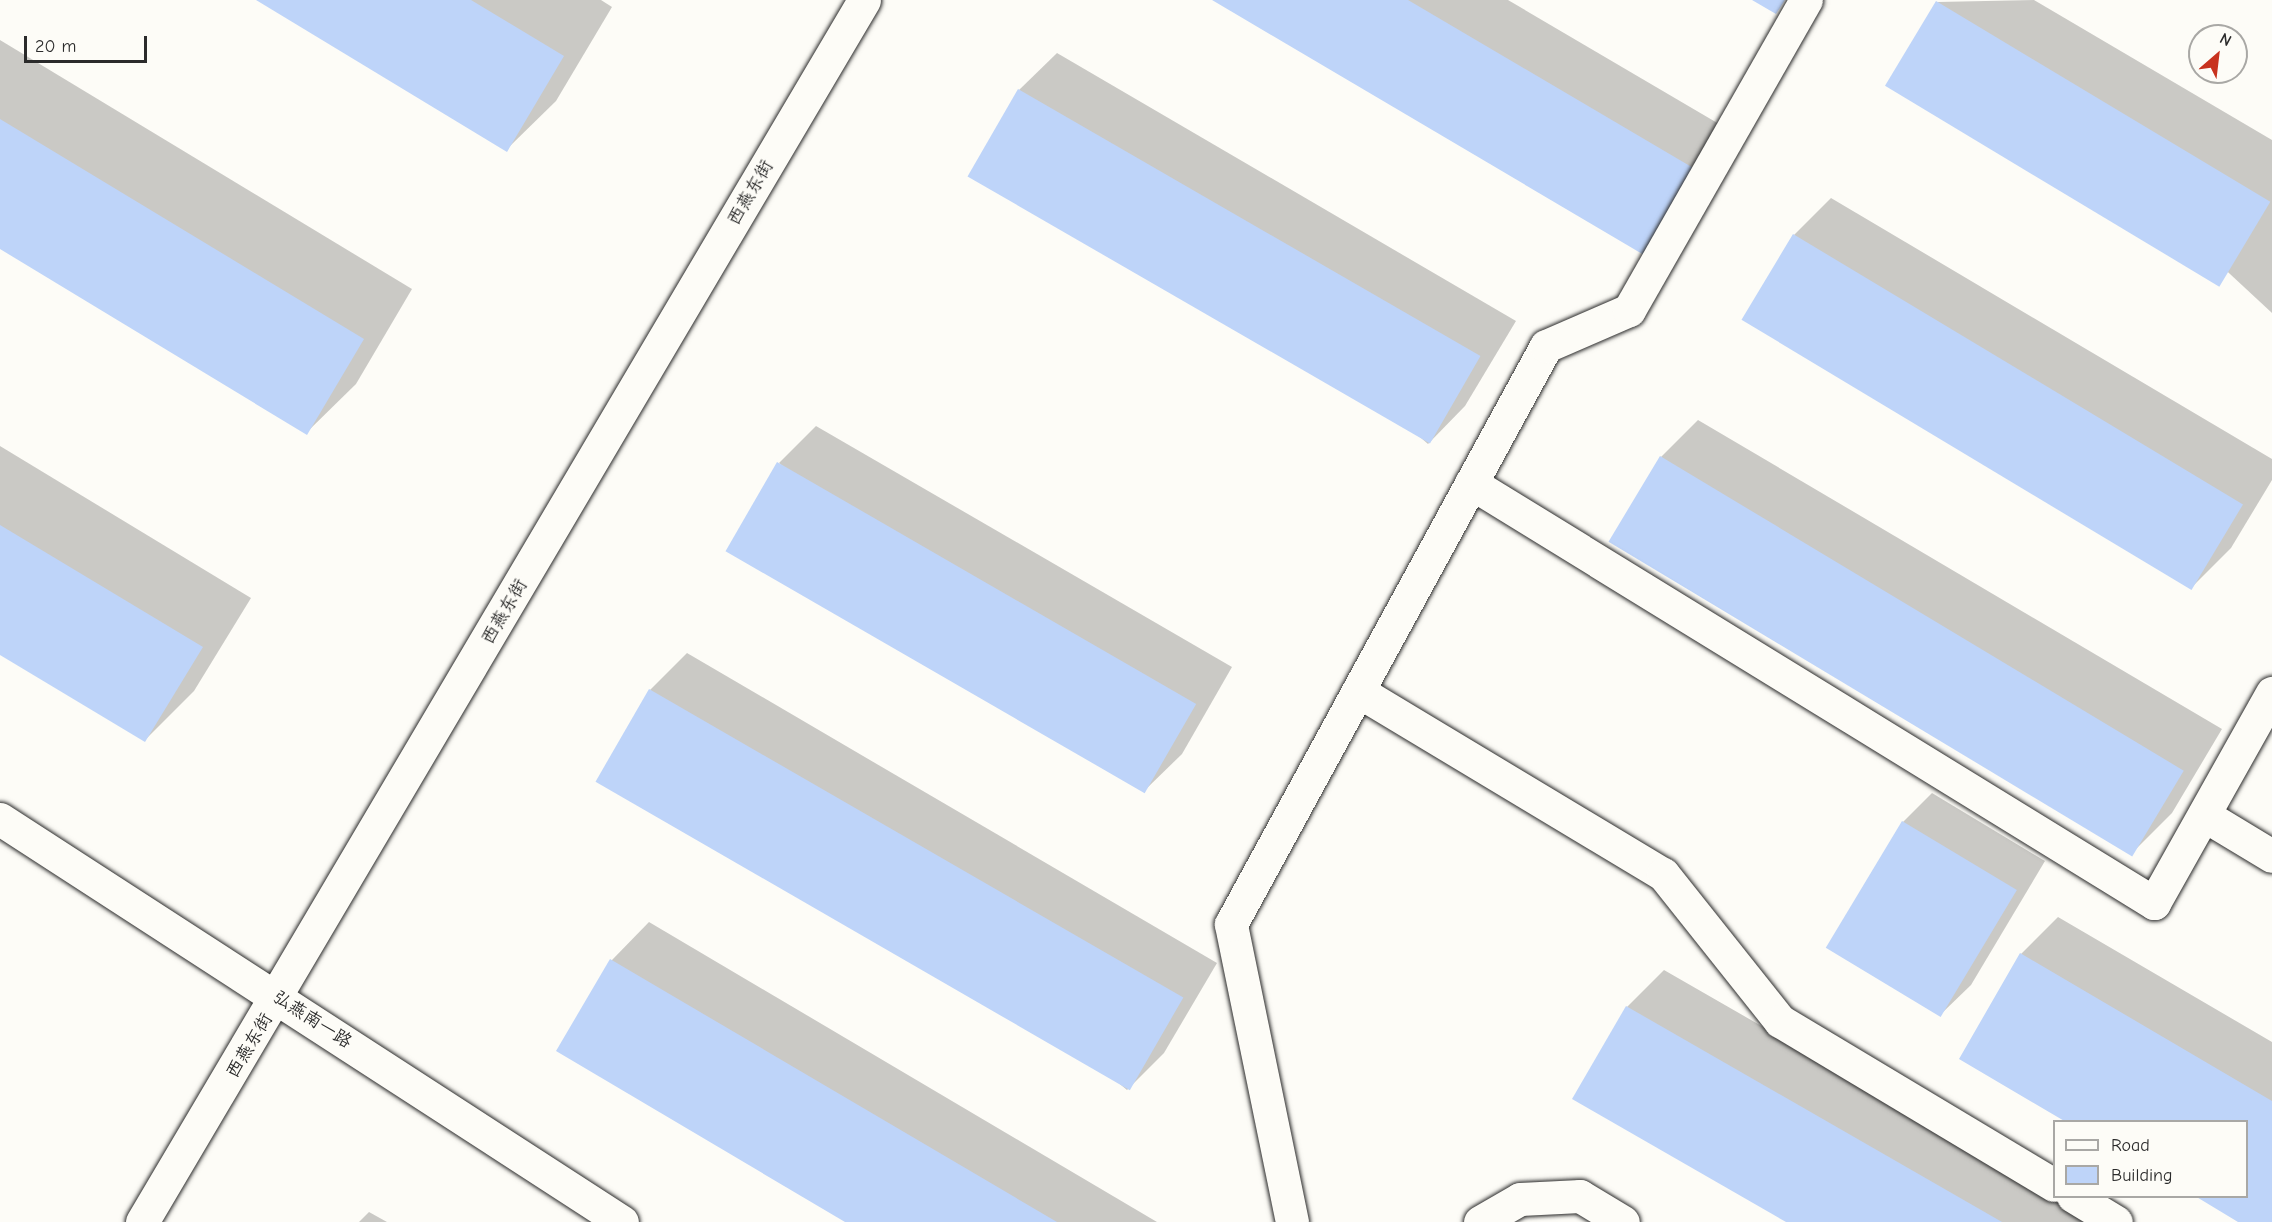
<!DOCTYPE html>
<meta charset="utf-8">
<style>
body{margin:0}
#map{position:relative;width:2272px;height:1222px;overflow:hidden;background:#fdfcf7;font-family:"Comic Neue","LXGW WenKai TC",sans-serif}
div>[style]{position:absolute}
.shadow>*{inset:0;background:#0003}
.building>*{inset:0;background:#bed4f9;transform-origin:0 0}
.roads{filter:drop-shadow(0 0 2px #2b2b2b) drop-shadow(0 0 2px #2b2b2b)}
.minor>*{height:33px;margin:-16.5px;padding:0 16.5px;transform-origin:16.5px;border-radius:16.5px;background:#fdfcf7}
.tertiary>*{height:33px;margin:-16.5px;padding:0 16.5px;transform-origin:16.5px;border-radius:16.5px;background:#fdfcf7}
span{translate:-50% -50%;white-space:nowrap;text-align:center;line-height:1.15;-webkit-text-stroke:6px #fdfcf7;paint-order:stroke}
.street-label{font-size:18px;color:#2b2b2b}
.legend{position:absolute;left:2053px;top:1120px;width:195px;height:78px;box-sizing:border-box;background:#fdfcf7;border:2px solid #a9a8a5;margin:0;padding:8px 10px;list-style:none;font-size:18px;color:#2b2b2b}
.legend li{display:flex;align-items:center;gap:12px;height:30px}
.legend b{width:30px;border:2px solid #a9a8a5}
.north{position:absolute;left:2188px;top:24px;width:60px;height:60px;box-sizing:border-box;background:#fdfcf7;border:2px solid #a9a8a5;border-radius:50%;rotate:28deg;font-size:16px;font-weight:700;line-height:24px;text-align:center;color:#2b2b2b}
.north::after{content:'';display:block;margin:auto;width:21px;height:27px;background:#c8321e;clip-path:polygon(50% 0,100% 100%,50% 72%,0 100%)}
.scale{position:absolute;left:24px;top:36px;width:123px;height:27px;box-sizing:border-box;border:3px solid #2b2b2b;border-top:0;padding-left:8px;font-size:18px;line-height:21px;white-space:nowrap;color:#2b2b2b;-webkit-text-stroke:4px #fdfcf7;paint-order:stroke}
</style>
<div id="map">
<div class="shadow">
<div style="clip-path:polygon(259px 0,601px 0,612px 7px,556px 101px,506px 150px)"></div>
<div style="clip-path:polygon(1215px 0,1508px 0,1731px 131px,1681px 216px)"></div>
<div style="clip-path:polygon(2034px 0,2272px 140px,2272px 313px,1937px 2px)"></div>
<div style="clip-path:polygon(0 40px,412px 289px,356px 384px,306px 433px,0 248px)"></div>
<div style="clip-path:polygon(1057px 53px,1516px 321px,1465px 406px,1428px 444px,1019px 90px)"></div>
<div style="clip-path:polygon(1831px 198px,2272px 459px,2272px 480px,2231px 548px,2194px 585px,1794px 235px)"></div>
<div style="clip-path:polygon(1698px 420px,2222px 729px,2172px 813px,2135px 850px,1661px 457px)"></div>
<div style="clip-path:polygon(816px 426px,1232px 667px,1182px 754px,1144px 791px,779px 463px)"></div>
<div style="clip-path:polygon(0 446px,251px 598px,194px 691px,145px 740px,0 653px)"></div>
<div style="clip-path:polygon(687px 653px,1217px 963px,1164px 1053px,1127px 1090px,650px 690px)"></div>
<div style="clip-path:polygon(1932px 793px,2045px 861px,1971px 985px,1941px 1014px,1903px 822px)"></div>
<div style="clip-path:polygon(2058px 917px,2272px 1042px,2272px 1222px,2241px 1222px,2246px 1122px,2021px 954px)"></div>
<div style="clip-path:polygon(649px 922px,1157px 1222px,848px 1222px,558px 1051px,612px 960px)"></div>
<div style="clip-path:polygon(1664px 970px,2054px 1194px,2104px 1222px,1789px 1222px,1627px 1007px)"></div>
<div style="clip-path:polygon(369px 1212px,387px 1222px,359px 1222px)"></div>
</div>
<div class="building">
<div style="clip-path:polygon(256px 0,471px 0,564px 56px,507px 152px)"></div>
<div style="clip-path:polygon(1212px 0,1408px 0,1695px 169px,1644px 255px)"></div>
<div style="clip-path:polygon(1752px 0,1785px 0,1776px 14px)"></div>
<div style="left:1936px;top:1px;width:390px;height:99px;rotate:31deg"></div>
<div style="left:1018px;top:89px;width:534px;height:101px;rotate:30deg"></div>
<div style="clip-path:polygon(0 119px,364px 339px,307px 435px,0 249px)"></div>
<div style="left:1793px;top:234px;width:525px;height:100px;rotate:31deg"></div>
<div style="left:1660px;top:456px;width:611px;height:100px;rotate:31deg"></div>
<div style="left:777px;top:462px;width:484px;height:103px;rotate:30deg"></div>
<div style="clip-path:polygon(0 525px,203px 647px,145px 742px,0 655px)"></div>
<div style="left:649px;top:689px;width:617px;height:107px;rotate:30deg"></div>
<div style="left:1902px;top:821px;width:134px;height:148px;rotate:31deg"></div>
<div style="clip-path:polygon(2020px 953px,2272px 1101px,2272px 1222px,2238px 1222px,2195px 1196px,2246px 1196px,2246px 1122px,2066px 1122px,1959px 1059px)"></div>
<div style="clip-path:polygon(610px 959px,1057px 1222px,845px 1222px,556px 1051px)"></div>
<div style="clip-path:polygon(1626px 1006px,2002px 1222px,1786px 1222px,1572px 1099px)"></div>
</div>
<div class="roads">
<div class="minor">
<div style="left:1471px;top:483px;width:802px;rotate:31.59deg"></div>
<div style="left:2154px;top:903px;width:241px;rotate:-60.7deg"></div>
<div style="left:1358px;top:691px;width:356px;rotate:31deg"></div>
<div style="left:1663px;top:874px;width:188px;rotate:51.5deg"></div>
<div style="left:1780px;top:1021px;width:319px;rotate:30.9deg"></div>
<div style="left:2204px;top:815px;width:79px;rotate:31.1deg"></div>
<div style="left:2073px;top:1196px;width:50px;rotate:31.2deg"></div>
<div style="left:142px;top:1222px;width:1419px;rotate:-59.42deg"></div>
<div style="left:1292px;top:1222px;width:304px;rotate:-101.6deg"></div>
<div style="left:1231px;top:924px;width:658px;rotate:-61.41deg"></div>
<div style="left:1546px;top:346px;width:90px;rotate:-23.4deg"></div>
<div style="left:1629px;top:310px;width:357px;rotate:-60.3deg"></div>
<div style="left:1480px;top:1222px;width:46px;rotate:-29.9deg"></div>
<div style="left:1520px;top:1199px;width:60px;rotate:-2.9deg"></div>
<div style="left:1580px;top:1196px;width:50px;rotate:31.2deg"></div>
</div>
<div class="tertiary">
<div style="left:0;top:819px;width:741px;rotate:32.94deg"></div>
</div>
</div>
<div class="street-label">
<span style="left:751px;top:193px;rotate:-60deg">西燕东街</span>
<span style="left:505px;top:612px;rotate:-60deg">西燕东街</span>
<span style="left:312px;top:1020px;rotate:33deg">弘燕南一路</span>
<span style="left:250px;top:1046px;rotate:-59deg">西燕东街</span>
</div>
<ul class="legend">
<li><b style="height:8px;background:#fdfcf7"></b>Road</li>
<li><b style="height:16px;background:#bed4f9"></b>Building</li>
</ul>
<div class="north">N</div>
<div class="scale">20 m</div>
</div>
